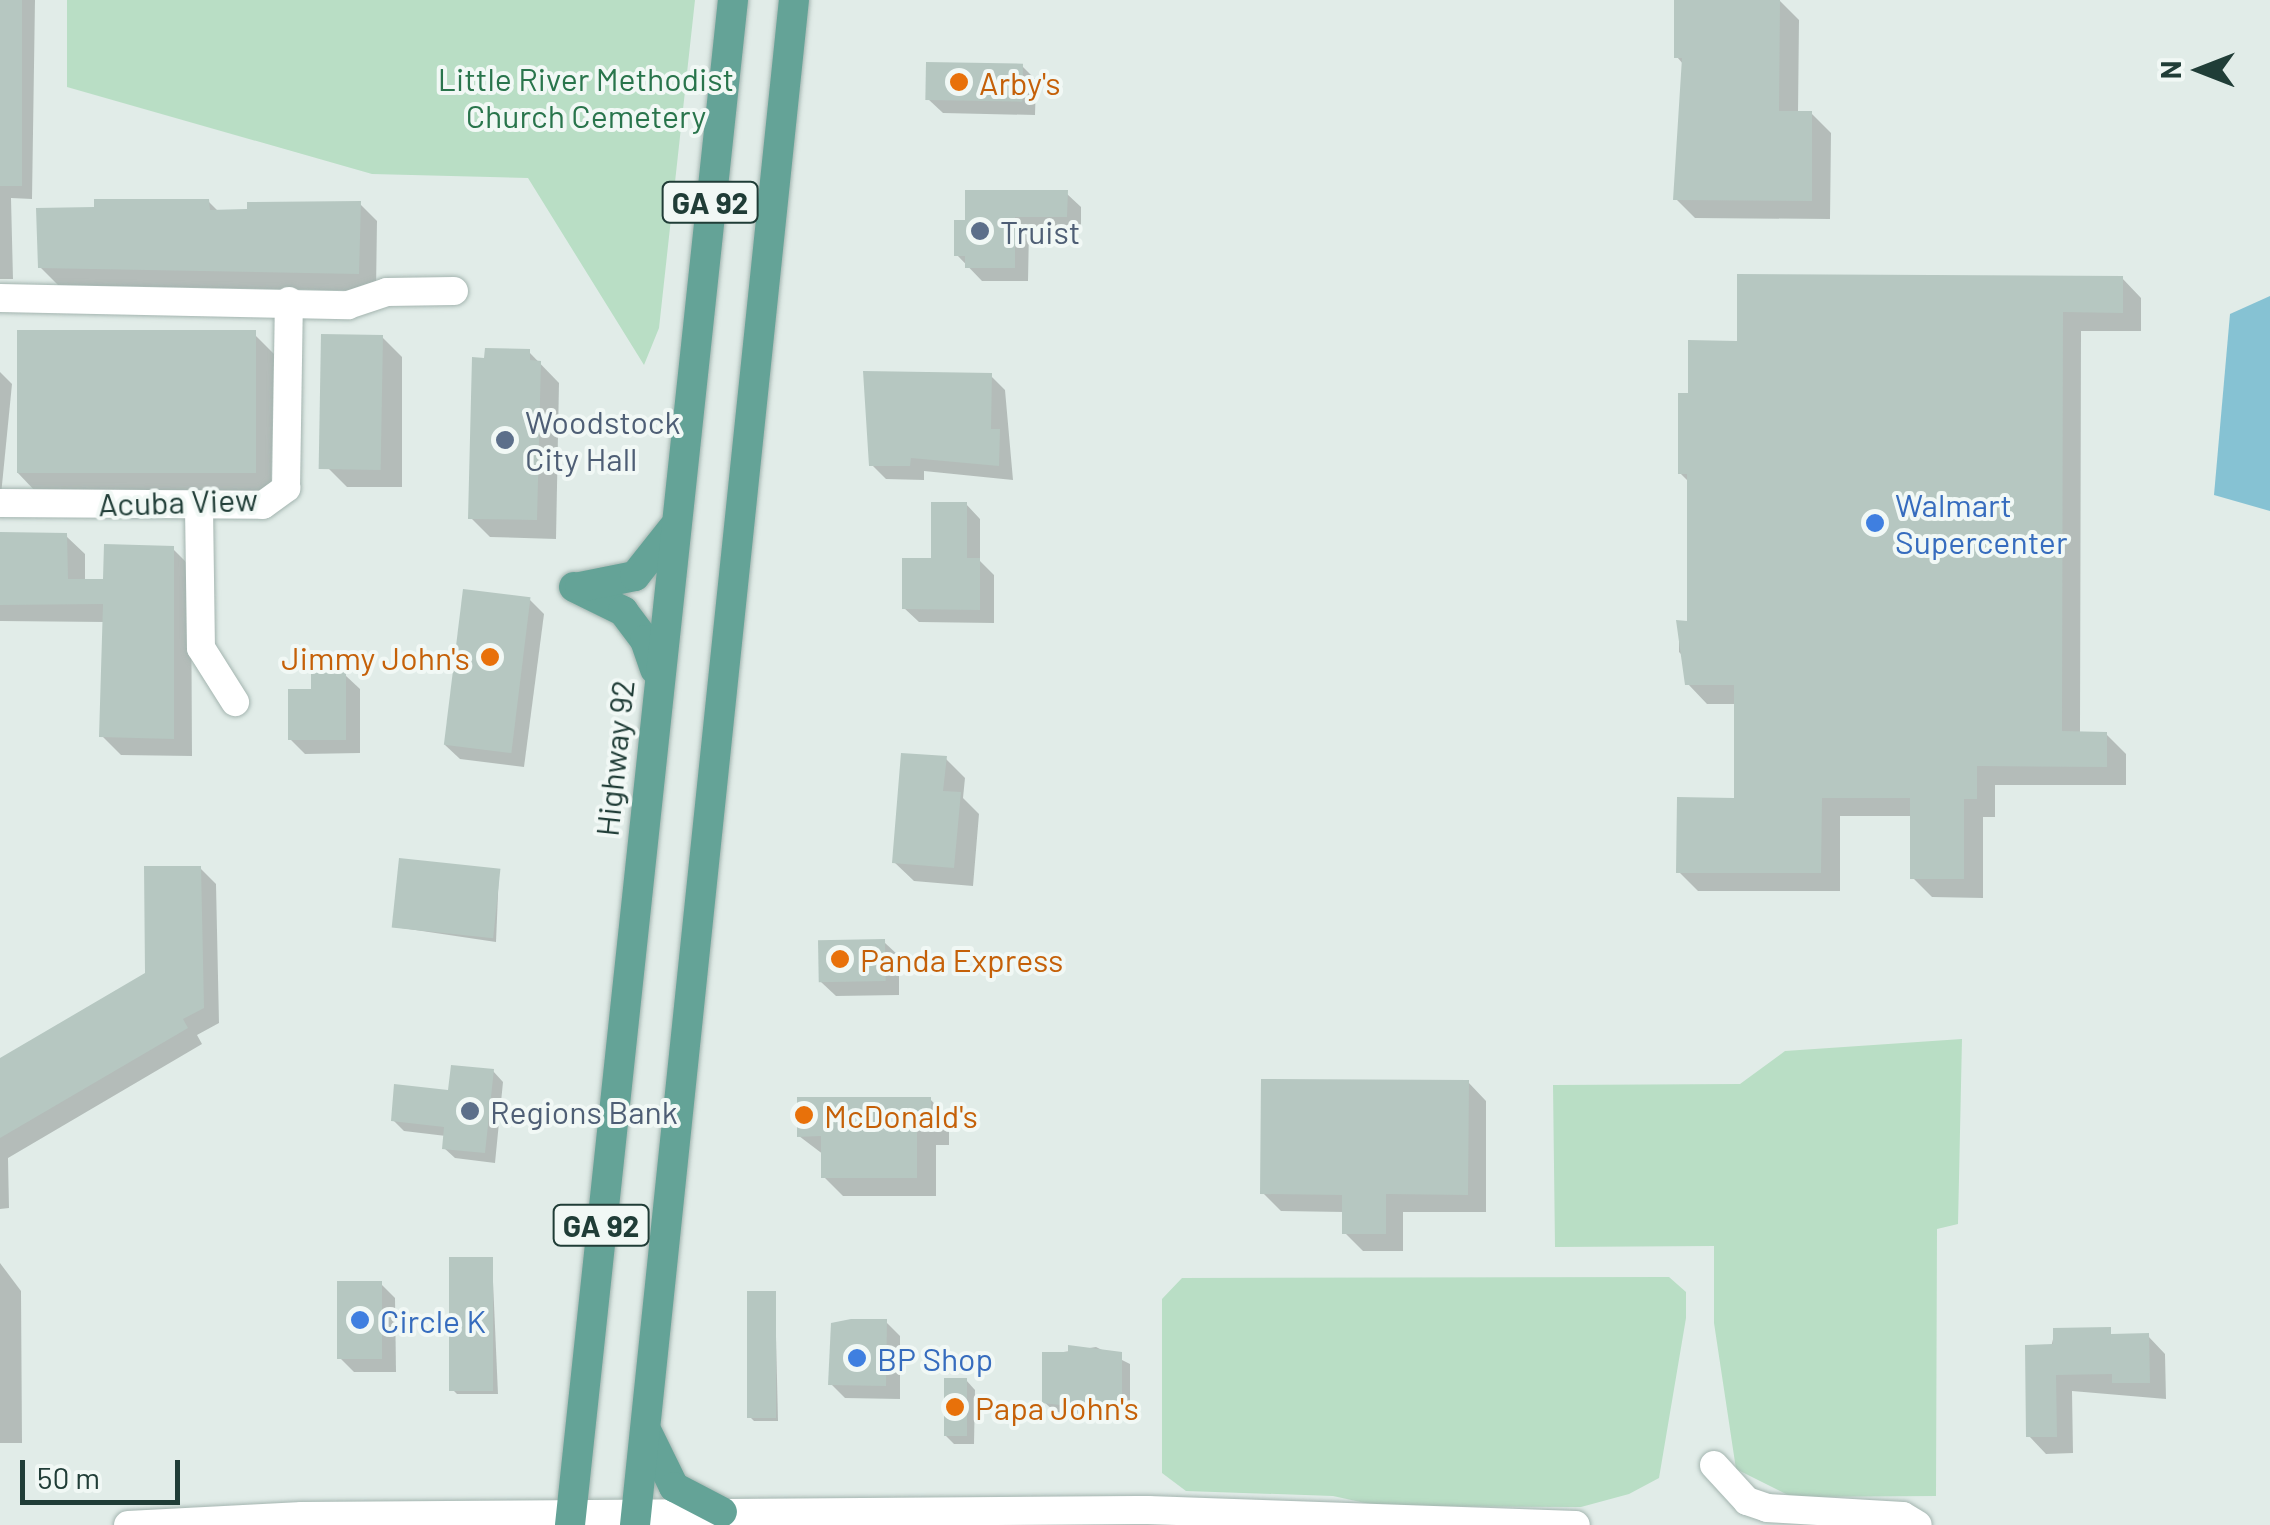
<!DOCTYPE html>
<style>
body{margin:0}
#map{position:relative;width:2270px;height:1525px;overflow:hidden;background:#e1ece8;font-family:Barlow,sans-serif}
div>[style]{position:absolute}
.green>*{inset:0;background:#b9dec5}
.water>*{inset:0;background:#86c2d3}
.shadow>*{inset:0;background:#0003}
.building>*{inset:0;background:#b6c7c1;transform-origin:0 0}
.roads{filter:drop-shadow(0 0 2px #a3b4af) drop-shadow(0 0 2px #a3b4af)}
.minor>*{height:28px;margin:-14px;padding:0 14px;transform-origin:14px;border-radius:14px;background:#fff}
.major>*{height:30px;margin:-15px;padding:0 15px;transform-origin:15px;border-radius:15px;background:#64a397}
.dots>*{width:28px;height:28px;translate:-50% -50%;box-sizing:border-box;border:5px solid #f1f8f5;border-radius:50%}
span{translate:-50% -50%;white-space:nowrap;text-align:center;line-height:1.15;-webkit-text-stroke:8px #f1f8f5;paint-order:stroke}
.shield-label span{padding:2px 8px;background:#f1f8f5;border:2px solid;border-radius:8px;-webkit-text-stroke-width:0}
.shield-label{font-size:30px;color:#203d37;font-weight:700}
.park-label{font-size:32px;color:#29754c}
.food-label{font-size:32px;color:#c56008}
.left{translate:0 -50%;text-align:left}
.right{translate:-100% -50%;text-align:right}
.service-label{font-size:32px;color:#4e5e75}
.street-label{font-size:32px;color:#203d37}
.shop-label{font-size:32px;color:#366cbe}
.north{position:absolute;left:2150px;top:20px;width:100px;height:100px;-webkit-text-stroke:8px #f1f8f5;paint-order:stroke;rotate:270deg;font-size:28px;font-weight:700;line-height:40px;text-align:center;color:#203d37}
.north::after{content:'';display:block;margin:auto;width:35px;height:45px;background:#203d37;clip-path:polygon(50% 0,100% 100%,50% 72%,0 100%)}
.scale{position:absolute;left:20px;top:1460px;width:160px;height:45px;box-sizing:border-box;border:5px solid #203d37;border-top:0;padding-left:12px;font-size:30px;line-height:35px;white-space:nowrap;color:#203d37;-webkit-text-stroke:8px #f1f8f5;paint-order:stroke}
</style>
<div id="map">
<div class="green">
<div style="clip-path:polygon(67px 0,695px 0,659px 328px,644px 365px,528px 178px,372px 174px,67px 87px)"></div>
<div style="clip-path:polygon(1962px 1039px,1958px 1224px,1937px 1229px,1936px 1496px,1792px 1497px,1736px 1469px,1714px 1323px,1714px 1246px,1555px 1247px,1553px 1085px,1740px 1084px,1785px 1051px)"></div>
<div style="clip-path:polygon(1669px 1277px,1686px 1292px,1686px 1318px,1659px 1478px,1629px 1494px,1581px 1507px,1379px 1506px,1333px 1496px,1186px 1491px,1162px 1473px,1162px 1299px,1182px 1278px)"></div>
</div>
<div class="water">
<div style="clip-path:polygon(2270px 296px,2270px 511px,2214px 495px,2230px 314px)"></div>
</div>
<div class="shadow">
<div style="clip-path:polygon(0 0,35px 0,32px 199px,11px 198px,13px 279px,0 279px)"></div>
<div style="clip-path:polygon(1677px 0,1779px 0,1799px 20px,1798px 113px,1811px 113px,1831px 133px,1830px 219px,1695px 218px,1676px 199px,1684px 65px,1677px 57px)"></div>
<div style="clip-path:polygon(1022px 66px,1036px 80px,1035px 115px,943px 113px,928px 99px)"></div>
<div style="clip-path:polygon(1066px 193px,1081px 207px,1081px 230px,1029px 230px,1028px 281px,982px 281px,957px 255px,957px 223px)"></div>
<div style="clip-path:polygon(208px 201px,219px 212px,360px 204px,377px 221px,376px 291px,58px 285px,40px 267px)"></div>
<div style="clip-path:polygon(2122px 278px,2141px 298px,2141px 331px,2081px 331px,2080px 734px,2106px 734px,2126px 754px,2126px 785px,1995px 785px,1995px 817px,1983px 817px,1983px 898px,1932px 897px,1913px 878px,1913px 816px,1840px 816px,1840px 891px,1698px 891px,1679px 872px,1736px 800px,1736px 704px,1707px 704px,1688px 684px,1688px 661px,1679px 652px,1679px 623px,1689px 623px,1690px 483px,1680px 473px,1690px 396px,1739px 343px)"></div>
<div style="clip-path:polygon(255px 335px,274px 354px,271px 494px,36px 492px,17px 472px)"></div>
<div style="clip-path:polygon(323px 337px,382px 337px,402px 357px,402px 487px,347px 487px,328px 468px)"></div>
<div style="clip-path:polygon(529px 352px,559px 383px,556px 539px,490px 537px,471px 518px)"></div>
<div style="clip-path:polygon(0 372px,12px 384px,1px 495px,0 495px)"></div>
<div style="clip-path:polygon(991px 376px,1005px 390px,1013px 480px,924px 471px,924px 480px,886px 479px,872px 465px)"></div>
<div style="clip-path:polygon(966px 504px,980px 519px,980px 561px,994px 575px,994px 623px,919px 622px,904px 608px)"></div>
<div style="clip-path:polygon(0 535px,66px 536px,85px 554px,85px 582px,106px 582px,173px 549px,191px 567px,192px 756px,121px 755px,102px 736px,105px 622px,0 621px)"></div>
<div style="clip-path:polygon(530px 600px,544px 614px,524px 767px,460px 759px,445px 745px)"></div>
<div style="clip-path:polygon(345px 675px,360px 689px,360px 753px,305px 754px,290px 739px,313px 692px)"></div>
<div style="clip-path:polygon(946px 759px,965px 778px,963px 798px,979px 814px,973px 886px,914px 881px,894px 862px)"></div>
<div style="clip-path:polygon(200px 868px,216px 884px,219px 1023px,197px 1035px,202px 1044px,8px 1158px,9px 1208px,0 1209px,0 1060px,147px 975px)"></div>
<div style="clip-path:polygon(499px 871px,496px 942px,395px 927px)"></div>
<div style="clip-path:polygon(884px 942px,899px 956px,899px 995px,836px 996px,821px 982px)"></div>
<div style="clip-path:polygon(493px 1071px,503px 1082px,495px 1163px,455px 1158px,444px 1148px,446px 1136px,404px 1131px,393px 1120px)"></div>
<div style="clip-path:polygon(1468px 1082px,1486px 1101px,1486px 1212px,1403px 1212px,1403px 1251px,1363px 1251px,1344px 1232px,1344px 1212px,1281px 1211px,1263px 1193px)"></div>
<div style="clip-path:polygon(930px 1099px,949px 1119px,949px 1145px,936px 1145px,936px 1196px,843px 1196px,824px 1177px,824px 1155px,799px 1136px)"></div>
<div style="clip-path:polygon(492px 1259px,498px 1394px,457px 1394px,453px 1390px)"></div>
<div style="clip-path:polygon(0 1263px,21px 1291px,22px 1443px,0 1443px,0 1478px)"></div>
<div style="clip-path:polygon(381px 1284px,395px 1298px,396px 1372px,354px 1372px,340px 1358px)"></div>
<div style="clip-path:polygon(775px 1294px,778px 1421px,754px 1421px,750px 1417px)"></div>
<div style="clip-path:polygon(886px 1322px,900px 1336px,900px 1399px,845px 1398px,831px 1384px)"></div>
<div style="clip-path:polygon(2055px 1331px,2148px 1336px,2165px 1354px,2166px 1399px,2072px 1391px,2073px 1453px,2046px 1454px,2029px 1436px)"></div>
<div style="clip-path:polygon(1096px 1347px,1130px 1364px,1130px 1411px,1079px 1417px,1054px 1411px,1044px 1402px,1044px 1355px)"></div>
<div style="clip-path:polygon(966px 1380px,975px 1390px,974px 1444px,954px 1444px,945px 1435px)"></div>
</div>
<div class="building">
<div style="left:0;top:0;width:22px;height:186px"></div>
<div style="clip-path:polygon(1674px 0,1780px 0,1779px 111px,1812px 111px,1812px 201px,1673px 200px,1682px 58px,1674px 58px)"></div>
<div style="left:926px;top:62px;width:97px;height:38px;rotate:1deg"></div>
<div style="clip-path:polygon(965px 190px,1068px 190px,1067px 217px,1015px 217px,1015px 268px,965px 268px,965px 256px,954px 256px,954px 220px,965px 220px)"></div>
<div style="clip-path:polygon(94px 199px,209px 199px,210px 210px,247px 209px,247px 202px,361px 201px,359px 274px,38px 268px,36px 208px,94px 207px)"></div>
<div style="clip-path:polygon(1737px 274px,2123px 276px,2123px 313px,2063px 312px,2062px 731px,2107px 732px,2107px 767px,1977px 766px,1977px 799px,1964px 799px,1964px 879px,1910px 879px,1910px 798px,1822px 798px,1821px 873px,1676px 873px,1677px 797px,1734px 798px,1734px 685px,1685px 685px,1676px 620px,1687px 621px,1687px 474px,1678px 474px,1678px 393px,1688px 393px,1688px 340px,1737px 341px)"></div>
<div style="left:17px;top:330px;width:239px;height:143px"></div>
<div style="left:321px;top:334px;width:62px;height:135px;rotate:1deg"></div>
<div style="clip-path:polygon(485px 348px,530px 349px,530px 360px,541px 361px,537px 520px,468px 519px,472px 357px,484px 358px)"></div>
<div style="clip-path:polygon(863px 371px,992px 373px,991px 429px,1000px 429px,999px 466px,911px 458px,910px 466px,869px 466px)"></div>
<div style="clip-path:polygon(931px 502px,967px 502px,967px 558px,980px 558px,980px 610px,902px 609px,902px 558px,931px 558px)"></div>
<div style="clip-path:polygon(0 532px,67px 533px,68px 579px,103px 579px,104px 544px,174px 546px,174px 739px,99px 737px,103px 604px,0 605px)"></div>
<div style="left:463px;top:589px;width:68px;height:157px;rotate:7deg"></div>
<div style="clip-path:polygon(346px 672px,346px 740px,288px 740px,288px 689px,311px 689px,311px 673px)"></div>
<div style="clip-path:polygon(901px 753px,947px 756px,943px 791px,961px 792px,954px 868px,892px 863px)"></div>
<div style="left:399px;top:858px;width:102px;height:70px;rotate:6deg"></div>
<div style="clip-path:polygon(144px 866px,201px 866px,204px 1008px,183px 1019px,188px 1028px,0 1138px,0 1058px,145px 973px)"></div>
<div style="left:885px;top:939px;width:42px;height:67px;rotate:89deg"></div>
<div style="clip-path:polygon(451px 1065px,494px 1069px,485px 1153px,442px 1149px,444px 1127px,391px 1121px,394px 1084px,448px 1090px)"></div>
<div style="clip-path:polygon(1261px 1079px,1469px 1080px,1468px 1195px,1386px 1194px,1386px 1234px,1342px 1234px,1342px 1195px,1260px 1194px)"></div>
<div style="clip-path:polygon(797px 1097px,931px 1097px,931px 1126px,917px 1126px,917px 1178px,821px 1178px,821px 1136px,797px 1137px)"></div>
<div style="left:449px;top:1257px;width:44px;height:134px"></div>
<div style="left:337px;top:1281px;width:45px;height:78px"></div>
<div style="left:747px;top:1291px;width:29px;height:127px"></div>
<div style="clip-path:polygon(851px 1319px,887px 1319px,886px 1386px,828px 1385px,831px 1323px)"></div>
<div style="clip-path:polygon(2111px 1327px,2111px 1334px,2149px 1333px,2150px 1383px,2112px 1383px,2112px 1374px,2056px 1375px,2057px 1437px,2026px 1437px,2025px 1345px,2053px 1344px,2053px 1328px)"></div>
<div style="clip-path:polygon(1068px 1345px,1122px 1352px,1122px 1403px,1097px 1403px,1097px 1409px,1042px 1403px,1042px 1352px,1068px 1352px)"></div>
<div style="left:944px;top:1378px;width:23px;height:58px"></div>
</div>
<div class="roads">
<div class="minor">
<div style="left:0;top:298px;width:348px;rotate:1.2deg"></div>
<div style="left:348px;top:305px;width:41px;rotate:-18.4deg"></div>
<div style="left:387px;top:292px;width:67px;rotate:-0.9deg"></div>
<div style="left:0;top:503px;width:263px;rotate:0.4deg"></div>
<div style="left:263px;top:505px;width:29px;rotate:-36deg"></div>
<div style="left:286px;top:488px;width:187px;rotate:-89.1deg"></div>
<div style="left:199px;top:507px;width:141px;rotate:89.2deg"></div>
<div style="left:201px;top:648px;width:64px;rotate:57.8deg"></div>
<div style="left:1714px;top:1465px;width:49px;rotate:47.5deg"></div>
<div style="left:1747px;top:1501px;width:21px;rotate:19deg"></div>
<div style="left:1767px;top:1508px;width:136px;rotate:3.4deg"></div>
<div style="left:1903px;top:1516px;width:17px;rotate:31deg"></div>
<div style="left:128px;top:1525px;width:174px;rotate:-3deg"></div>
<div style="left:302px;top:1516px;width:846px;rotate:-0.41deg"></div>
<div style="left:1148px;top:1510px;width:428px;rotate:2deg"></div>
</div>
<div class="major">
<div style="left:574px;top:587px;width:55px;rotate:26.1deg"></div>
<div style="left:623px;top:611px;width:36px;rotate:53deg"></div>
<div style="left:645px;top:640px;width:31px;rotate:71deg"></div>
<div style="left:580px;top:587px;width:56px;rotate:-11.3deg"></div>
<div style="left:635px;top:576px;width:61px;rotate:-51.6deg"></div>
<div style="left:648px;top:1434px;width:59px;rotate:63.9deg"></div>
<div style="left:674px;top:1487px;width:54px;rotate:27.5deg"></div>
<div style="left:570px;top:1525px;width:1534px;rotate:-83.9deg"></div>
<div style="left:635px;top:1525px;width:1533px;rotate:-84.05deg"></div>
</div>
</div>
<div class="dots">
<div style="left:959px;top:82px;background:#e8710a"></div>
<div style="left:980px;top:231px;background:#5c6f8a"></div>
<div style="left:505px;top:440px;background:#5c6f8a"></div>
<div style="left:1875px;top:523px;background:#3f7fe0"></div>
<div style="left:490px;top:657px;background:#e8710a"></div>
<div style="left:840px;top:959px;background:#e8710a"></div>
<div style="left:470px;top:1111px;background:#5c6f8a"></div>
<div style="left:804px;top:1115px;background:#e8710a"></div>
<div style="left:360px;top:1320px;background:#3f7fe0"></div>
<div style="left:857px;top:1358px;background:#3f7fe0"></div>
<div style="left:955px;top:1407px;background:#e8710a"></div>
</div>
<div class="shield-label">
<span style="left:710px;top:202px">GA 92</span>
<span style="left:601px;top:1225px">GA 92</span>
</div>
<div class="park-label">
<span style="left:586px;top:97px">Little River Methodist<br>Church Cemetery</span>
</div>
<div class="food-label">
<span class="left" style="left:979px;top:82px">Arby's</span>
<span class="right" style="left:470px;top:657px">Jimmy John's</span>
<span class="left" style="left:860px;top:959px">Panda Express</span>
<span class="left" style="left:824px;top:1115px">McDonald's</span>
<span class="left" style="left:975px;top:1407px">Papa John's</span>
</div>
<div class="service-label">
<span class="left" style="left:1000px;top:231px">Truist</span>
<span class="left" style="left:525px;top:440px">Woodstock<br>City Hall</span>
<span class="left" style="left:490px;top:1111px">Regions Bank</span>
</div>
<div class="street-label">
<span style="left:178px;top:501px;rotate:-2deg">Acuba View</span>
<span style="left:614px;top:758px;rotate:-84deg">Highway 92</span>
</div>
<div class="shop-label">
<span class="left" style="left:1895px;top:523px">Walmart<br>Supercenter</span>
<span class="left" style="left:380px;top:1320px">Circle K</span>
<span class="left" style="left:877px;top:1358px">BP Shop</span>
</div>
<div class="north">N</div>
<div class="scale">50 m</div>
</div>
